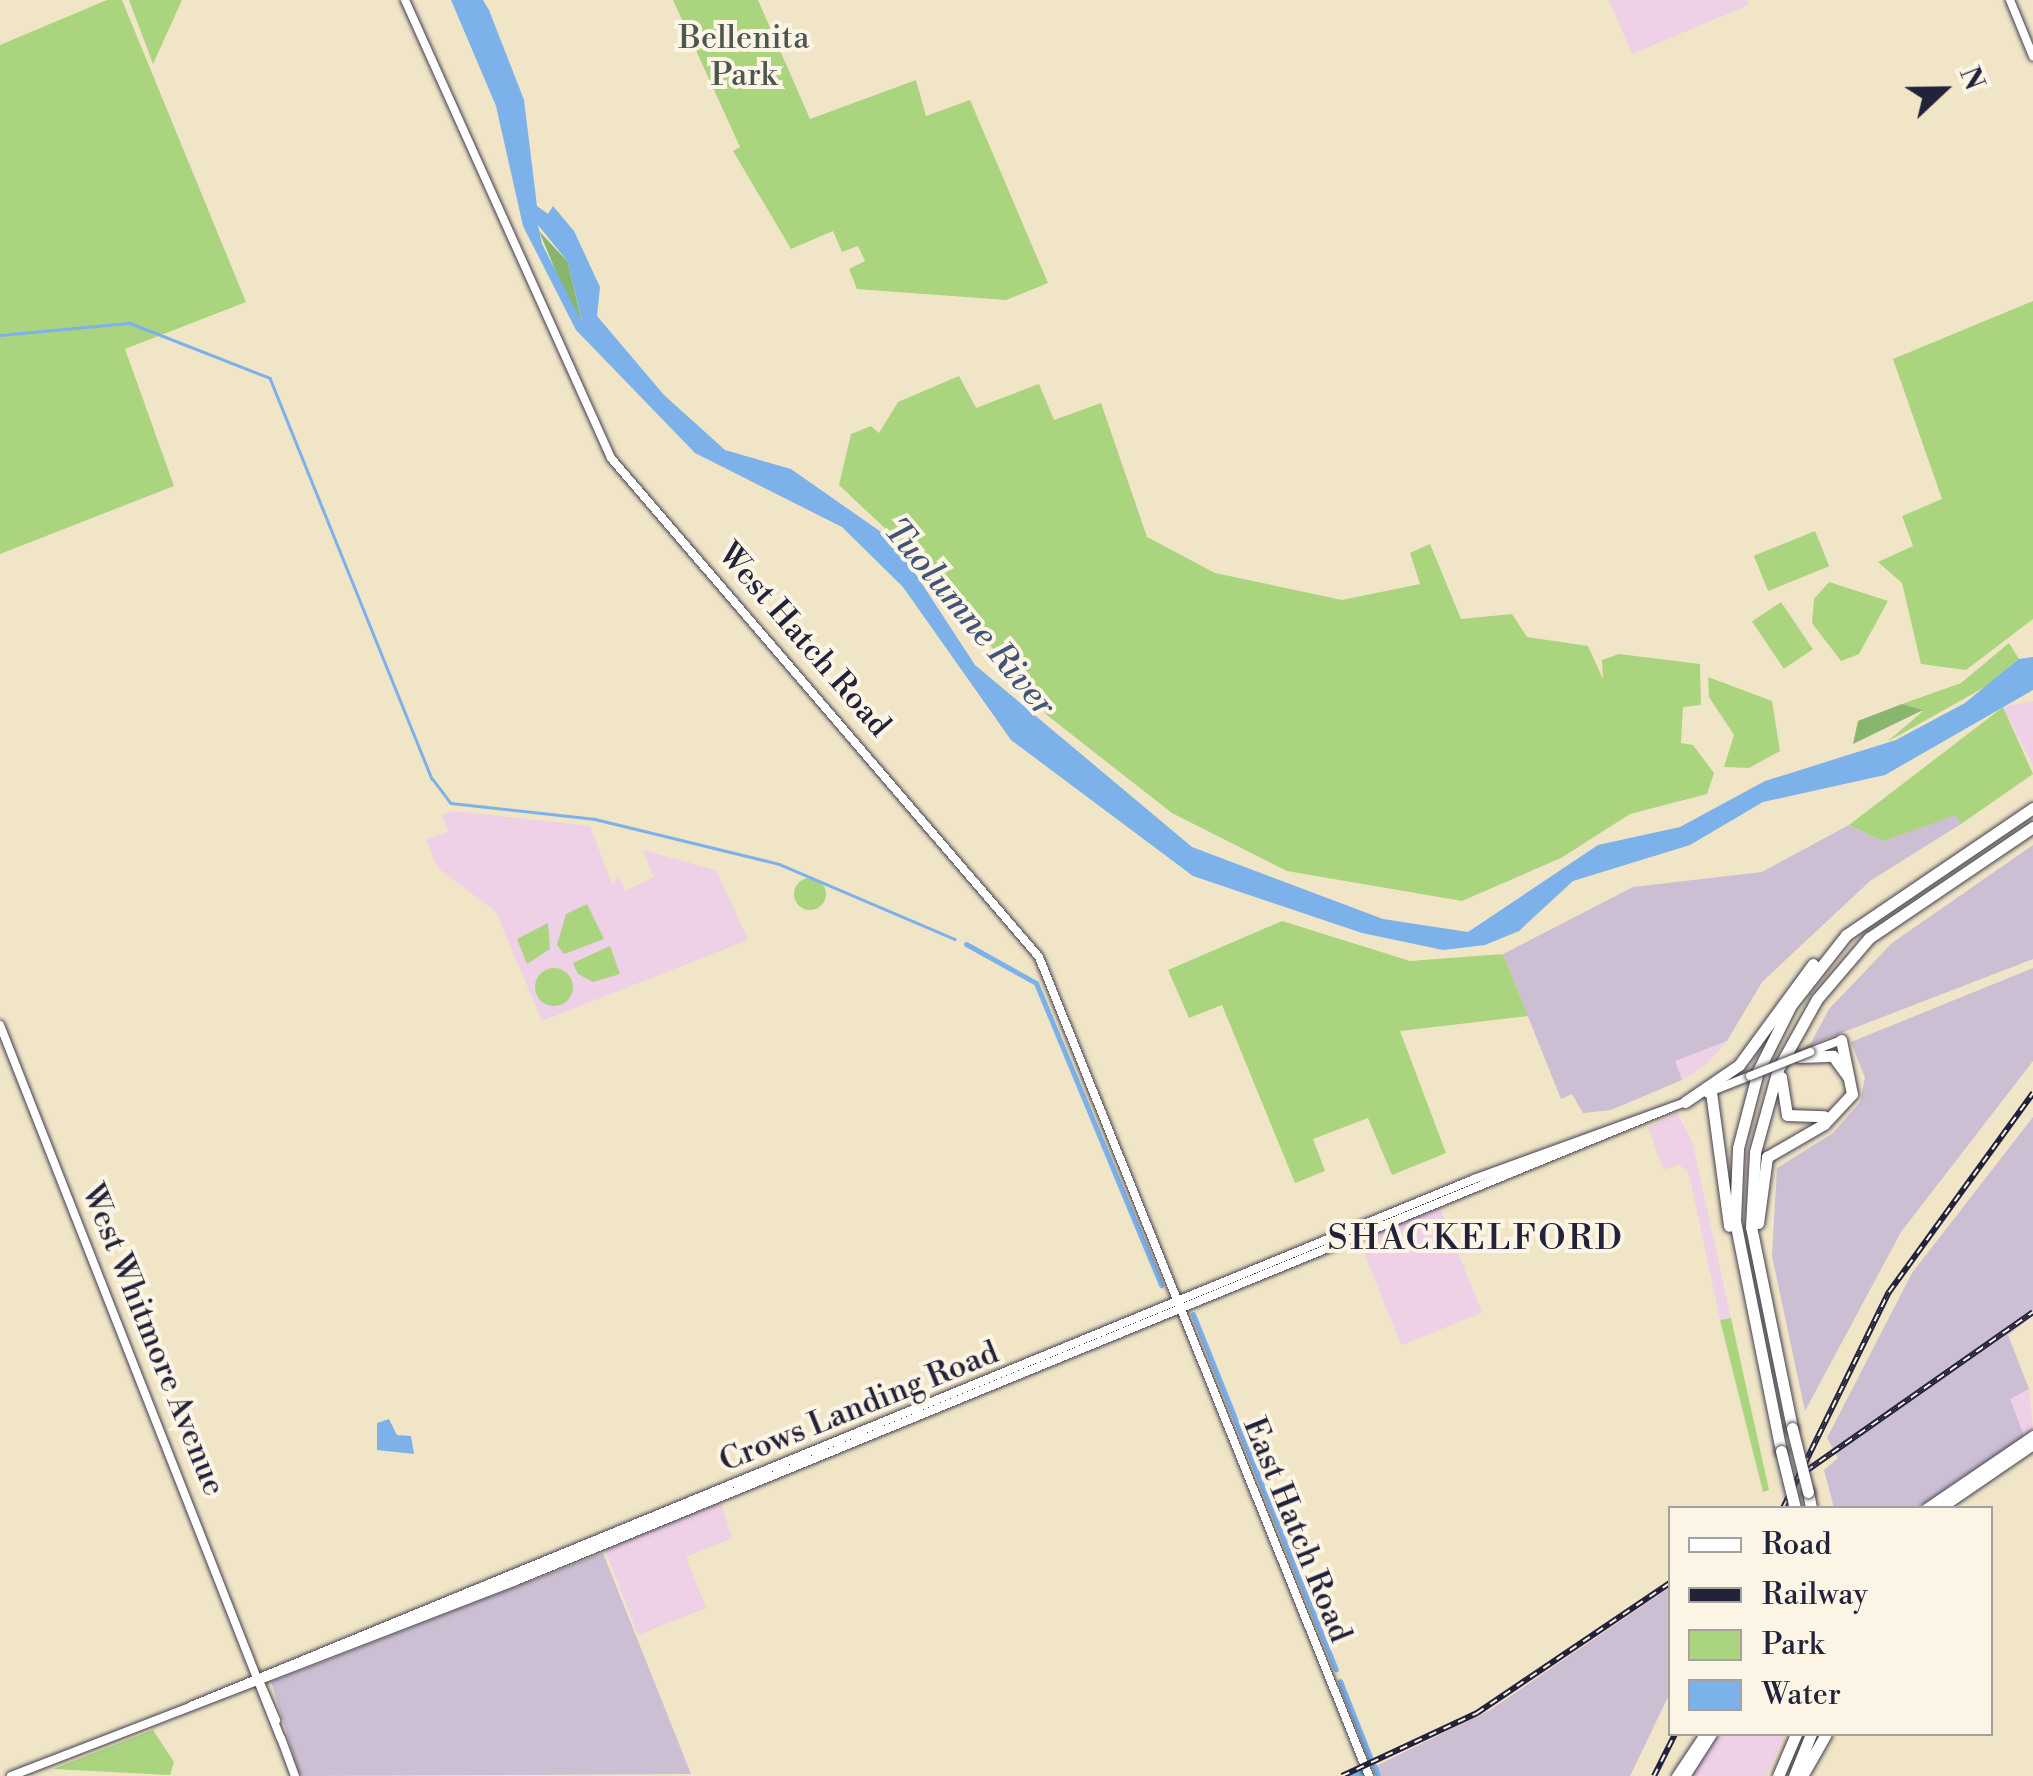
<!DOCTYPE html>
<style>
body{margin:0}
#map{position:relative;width:2033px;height:1776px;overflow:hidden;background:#f1e5c7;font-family:"Libre Bodoni",serif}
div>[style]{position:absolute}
.built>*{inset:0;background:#eed0e7;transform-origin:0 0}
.industrial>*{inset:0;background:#ccbed3}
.green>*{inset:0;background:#abd47f;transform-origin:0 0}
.round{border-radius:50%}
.forest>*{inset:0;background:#88b66e}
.water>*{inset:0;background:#7db1ea}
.stream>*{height:2.5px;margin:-1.25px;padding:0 1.25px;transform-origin:1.25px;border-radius:1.25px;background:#7db1ea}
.canal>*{height:5px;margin:-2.5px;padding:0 2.5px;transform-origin:2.5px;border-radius:2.5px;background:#7db1ea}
.roads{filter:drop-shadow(0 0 2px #413f50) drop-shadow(0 0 2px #413f50)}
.secondary>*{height:8px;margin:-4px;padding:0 4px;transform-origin:4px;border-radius:4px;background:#fff}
.primary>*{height:9px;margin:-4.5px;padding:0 4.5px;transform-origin:4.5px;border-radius:4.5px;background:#fff}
.motorway>*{height:11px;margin:-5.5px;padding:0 5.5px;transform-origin:5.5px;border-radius:5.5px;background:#fff}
.rail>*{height:6px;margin-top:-3px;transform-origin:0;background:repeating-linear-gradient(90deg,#fcf5e5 0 8px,#22223b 0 16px);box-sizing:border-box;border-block:2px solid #22223b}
.bridges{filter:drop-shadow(0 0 2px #413f50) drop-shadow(0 0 2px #413f50)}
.secondary-bridge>*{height:8px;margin:-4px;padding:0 4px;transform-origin:4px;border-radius:4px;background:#fff}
.motorway-bridge>*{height:11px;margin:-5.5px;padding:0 5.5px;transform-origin:5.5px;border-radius:5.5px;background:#fff}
span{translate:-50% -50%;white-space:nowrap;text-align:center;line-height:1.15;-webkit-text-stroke:8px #fcf5e5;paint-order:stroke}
.park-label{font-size:32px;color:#4b574f}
.street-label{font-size:32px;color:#22223b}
.water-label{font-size:35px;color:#425478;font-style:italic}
.neighbourhood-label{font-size:35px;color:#22223b;letter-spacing:2.5px}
.legend{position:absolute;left:1668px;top:1506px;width:325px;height:230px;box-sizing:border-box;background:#fcf5e5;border:2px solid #a5a1a1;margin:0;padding:12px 18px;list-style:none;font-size:30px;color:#22223b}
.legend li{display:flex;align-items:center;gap:20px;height:50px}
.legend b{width:50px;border:2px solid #a5a1a1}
.north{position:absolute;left:1893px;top:40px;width:100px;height:100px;-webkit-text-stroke:8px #fcf5e5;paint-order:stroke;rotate:68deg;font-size:28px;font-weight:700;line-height:40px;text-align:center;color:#22223b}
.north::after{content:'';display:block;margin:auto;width:35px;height:45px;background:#22223b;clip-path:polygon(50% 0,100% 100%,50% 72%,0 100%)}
</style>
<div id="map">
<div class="built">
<div style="clip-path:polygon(1609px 0,1747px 0,1749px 5px,1632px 54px)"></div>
<div style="clip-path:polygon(2033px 701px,2033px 766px,2003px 707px)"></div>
<div style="clip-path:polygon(453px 811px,590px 826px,612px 884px,619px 877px,625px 891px,654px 877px,643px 850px,716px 870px,748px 940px,542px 1021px,496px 912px,438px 868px,426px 839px,448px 832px,442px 815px)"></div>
<div style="clip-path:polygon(1727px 1041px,1705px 1066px,1682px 1080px,1674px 1061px)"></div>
<div style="clip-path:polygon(1677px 1113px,1692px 1141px,1731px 1318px,1720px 1320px,1689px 1174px,1679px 1164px,1664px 1170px,1648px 1128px)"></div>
<div style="left:1439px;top:1206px;width:115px;height:87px;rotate:68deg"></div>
<div style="clip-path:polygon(2029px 1389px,2033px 1429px,2024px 1436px,2009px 1399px)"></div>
<div style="clip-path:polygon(721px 1503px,732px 1538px,686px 1557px,706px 1608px,638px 1635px,605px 1550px)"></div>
<div style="clip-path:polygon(1719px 1734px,1785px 1734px,1766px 1776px,1691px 1776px)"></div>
</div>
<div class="industrial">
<div style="clip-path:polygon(1957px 814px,1961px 824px,1870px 881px,1762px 982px,1727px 1041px,1675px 1061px,1682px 1080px,1611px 1110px,1583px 1113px,1572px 1094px,1561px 1099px,1503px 954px,1633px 887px,1762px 872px,1849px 825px,1883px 841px)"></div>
<div style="clip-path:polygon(2033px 845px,2033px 959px,1810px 1045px,1829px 1009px,1892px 943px)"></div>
<div style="clip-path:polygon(2033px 968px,2033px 1061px,1901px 1232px,1805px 1411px,1772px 1256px,1777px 1168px,1833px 1133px,1860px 1102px,1865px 1078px,1851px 1042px)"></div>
<div style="clip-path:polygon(2033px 1117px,2033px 1316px,2008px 1335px,2029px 1389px,2010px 1399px,2024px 1436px,1917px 1508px,1834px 1508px,1824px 1470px,1838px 1458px,1827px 1438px,1912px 1273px)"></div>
<div style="clip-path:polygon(603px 1553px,691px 1774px,300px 1776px,271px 1682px)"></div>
<div style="clip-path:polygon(1670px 1587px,1670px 1693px,1630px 1776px,1380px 1776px,1376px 1766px,1490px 1710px)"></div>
</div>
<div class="green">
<div style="clip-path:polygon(107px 0,122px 0,246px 302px,125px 349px,174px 486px,0 554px,0 45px)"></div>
<div style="clip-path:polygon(129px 0,182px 0,153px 64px)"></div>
<div style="clip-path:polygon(673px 0,758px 0,810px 119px,916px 80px,926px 116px,970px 100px,1048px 283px,1006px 300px,857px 289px,849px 269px,865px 261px,858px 246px,842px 252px,833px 231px,791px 249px,733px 151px,740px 147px)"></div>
<div style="clip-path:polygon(2033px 301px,2033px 619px,1966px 670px,1921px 664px,1902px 583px,1878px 562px,1913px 546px,1902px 516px,1942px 499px,1893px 359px)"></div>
<div style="clip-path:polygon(959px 376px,976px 408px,1039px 384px,1054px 420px,1101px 403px,1147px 537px,1215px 573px,1342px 600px,1420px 584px,1410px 553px,1430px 544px,1461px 619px,1512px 614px,1527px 637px,1588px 646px,1603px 679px,1602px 660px,1619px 654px,1700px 664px,1701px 705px,1683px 707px,1681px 743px,1693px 745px,1714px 773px,1707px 794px,1630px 814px,1561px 858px,1462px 901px,1287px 871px,1172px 813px,1048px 716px,927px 568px,839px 485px,851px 434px,871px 426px,879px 433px,898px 402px)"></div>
<div style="left:1815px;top:531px;width:38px;height:66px;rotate:68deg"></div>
<div style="clip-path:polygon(1829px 582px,1888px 601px,1859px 654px,1841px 661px,1812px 623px,1814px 599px)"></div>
<div style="left:1781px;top:602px;width:57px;height:35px;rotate:56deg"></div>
<div style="clip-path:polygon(2009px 643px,2019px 659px,1992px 683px,1887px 742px,1923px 711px,1902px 704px,1961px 683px)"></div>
<div style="clip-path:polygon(1708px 677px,1772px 701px,1780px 751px,1749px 768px,1724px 767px,1734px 735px,1709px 697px)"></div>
<div style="clip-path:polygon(2003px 707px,2033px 774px,1961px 824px,1956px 815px,1883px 841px,1849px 825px)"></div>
<div class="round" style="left:794px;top:878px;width:32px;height:32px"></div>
<div style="clip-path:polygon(587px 904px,604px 939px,564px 954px,557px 945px,566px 914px)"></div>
<div style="clip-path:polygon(1282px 921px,1410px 961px,1503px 954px,1528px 1016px,1400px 1031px,1446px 1153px,1392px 1175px,1368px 1118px,1313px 1139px,1325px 1171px,1295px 1183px,1222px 1005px,1189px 1018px,1168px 970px)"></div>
<div style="clip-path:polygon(548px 923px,550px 949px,527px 964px,517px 939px)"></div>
<div style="clip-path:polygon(610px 946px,620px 974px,593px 982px,578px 974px,573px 963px)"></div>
<div class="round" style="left:535px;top:968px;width:38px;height:38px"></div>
<div style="clip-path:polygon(1731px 1318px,1769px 1490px,1763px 1492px,1720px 1320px)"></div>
<div style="clip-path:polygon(153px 1730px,174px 1762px,170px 1775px,53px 1769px)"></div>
</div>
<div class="forest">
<div style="clip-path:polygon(539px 231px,568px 262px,582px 323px,572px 310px)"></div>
<div style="clip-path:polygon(1902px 704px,1923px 710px,1853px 744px,1858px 721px)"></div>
</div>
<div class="water">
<div style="clip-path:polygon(evenodd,451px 0,483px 0,489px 10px,524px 100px,537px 206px,548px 214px,553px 206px,574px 231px,600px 287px,597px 316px,664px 395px,725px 450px,791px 469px,894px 541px,975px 665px,1192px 847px,1383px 919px,1468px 932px,1598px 845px,1680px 827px,1765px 781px,1896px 740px,1965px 703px,2019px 659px,2033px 657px,2033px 690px,1885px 775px,1763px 802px,1690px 845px,1573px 881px,1519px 931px,1485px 945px,1443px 950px,1362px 933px,1193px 876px,1011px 740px,903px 587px,842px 527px,695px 453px,576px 330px,523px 226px,496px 106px,451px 0,538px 225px,568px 262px,582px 322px,542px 244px,538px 225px)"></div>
<div style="clip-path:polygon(389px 1419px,397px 1435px,411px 1436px,414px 1454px,377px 1450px,377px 1423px)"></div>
</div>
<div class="stream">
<div style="left:0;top:335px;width:131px;rotate:-5.3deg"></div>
<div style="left:130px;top:323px;width:150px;rotate:21.4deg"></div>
<div style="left:270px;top:378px;width:432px;rotate:68deg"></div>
<div style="left:432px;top:778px;width:31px;rotate:53deg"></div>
<div style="left:451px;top:803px;width:145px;rotate:6.3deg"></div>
<div style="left:595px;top:819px;width:189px;rotate:13.7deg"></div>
<div style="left:779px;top:864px;width:191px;rotate:23.1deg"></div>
</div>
<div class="canal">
<div style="left:966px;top:944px;width:80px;rotate:29.1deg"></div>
<div style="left:1036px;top:983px;width:327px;rotate:67.5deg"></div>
<div style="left:1193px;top:1314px;width:383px;rotate:68.1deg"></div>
<div style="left:1340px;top:1681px;width:87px;rotate:68.4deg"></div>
<div style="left:1374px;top:1765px;width:12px;rotate:70deg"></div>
<div style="left:1352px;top:1776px;width:11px;rotate:-22deg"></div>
</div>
<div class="roads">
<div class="secondary">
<div style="left:405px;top:0;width:502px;rotate:65.78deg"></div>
<div style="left:611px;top:458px;width:657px;rotate:49.38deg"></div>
<div style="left:1039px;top:957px;width:883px;rotate:68.05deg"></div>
<div style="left:2010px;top:0;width:61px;rotate:67.7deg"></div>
<div style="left:0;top:1025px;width:767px;rotate:68.52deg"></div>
<div style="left:1810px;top:1052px;width:33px;rotate:-21deg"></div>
<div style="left:1707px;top:1093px;width:46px;rotate:-21.6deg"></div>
<div style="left:258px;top:1678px;width:46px;rotate:66.8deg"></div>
<div style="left:191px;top:1706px;width:1387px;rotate:-22.33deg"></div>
<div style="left:1474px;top:1179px;width:225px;rotate:-20deg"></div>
<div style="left:281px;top:1738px;width:40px;rotate:69.8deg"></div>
<div style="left:11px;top:1776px;width:541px;rotate:-21.11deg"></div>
<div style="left:516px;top:1581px;width:1247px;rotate:-22.29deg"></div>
</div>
<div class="primary">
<div style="left:1926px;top:1508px;width:130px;rotate:-34.3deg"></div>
<div style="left:1941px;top:1508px;width:112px;rotate:-34.4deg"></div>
<div style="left:1676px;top:1776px;width:50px;rotate:-56.3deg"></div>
<div style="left:1685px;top:1776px;width:50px;rotate:-57.3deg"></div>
</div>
<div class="motorway">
<div style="left:1799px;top:1057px;width:34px;rotate:-2deg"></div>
<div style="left:1833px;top:1056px;width:26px;rotate:54deg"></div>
<div style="left:1781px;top:1077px;width:38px;rotate:81deg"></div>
<div style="left:1787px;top:1115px;width:37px;rotate:2deg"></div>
<div style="left:1711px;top:1092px;width:135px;rotate:82.3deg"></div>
<div style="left:1685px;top:1102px;width:65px;rotate:-34.4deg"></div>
<div style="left:1739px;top:1065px;width:125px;rotate:-53.8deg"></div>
<div style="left:1758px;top:1223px;width:67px;rotate:-82.2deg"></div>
<div style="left:1767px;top:1157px;width:66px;rotate:-30.1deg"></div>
<div style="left:1824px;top:1124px;width:41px;rotate:-47deg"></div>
<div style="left:1852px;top:1094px;width:55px;rotate:-101.5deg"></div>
<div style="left:1792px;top:1428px;width:205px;rotate:-101.5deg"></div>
<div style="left:1751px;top:1227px;width:75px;rotate:-86.9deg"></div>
<div style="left:1755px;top:1152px;width:86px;rotate:-74.5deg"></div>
<div style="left:1778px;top:1069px;width:80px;rotate:-60.9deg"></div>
<div style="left:1817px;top:999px;width:80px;rotate:-49.6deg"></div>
<div style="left:1869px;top:938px;width:198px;rotate:-34.1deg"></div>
<div style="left:1781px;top:1451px;width:235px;rotate:-101.3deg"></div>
<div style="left:1735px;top:1221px;width:73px;rotate:-87.6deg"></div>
<div style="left:1738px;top:1148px;width:80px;rotate:-75.4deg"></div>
<div style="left:1758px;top:1071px;width:74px;rotate:-63.4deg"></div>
<div style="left:1791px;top:1005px;width:89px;rotate:-51.8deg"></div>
<div style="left:1846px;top:935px;width:226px;rotate:-34.2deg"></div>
<div style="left:1808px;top:1492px;width:16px;rotate:79deg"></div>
<div style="left:1778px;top:1776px;width:46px;rotate:-66.8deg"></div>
<div style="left:1794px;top:1776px;width:45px;rotate:-68deg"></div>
<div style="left:1802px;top:1776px;width:48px;rotate:-60.3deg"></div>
</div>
</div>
<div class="rail">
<div style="left:1806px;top:1471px;width:277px;rotate:-35deg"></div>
<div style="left:1783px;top:1508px;width:241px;rotate:-63.9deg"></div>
<div style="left:1889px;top:1292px;width:246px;rotate:-54.1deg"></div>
<div style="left:1342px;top:1776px;width:149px;rotate:-25deg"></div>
<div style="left:1477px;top:1713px;width:233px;rotate:-34deg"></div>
<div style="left:1654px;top:1776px;width:47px;rotate:-63.4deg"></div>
</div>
<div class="bridges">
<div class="secondary-bridge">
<div style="left:1750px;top:1076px;width:65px;rotate:-21.8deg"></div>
</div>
<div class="motorway-bridge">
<div style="left:1792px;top:1428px;width:66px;rotate:76deg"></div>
<div style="left:1781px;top:1451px;width:59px;rotate:76.2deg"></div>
</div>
</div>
<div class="park-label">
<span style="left:744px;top:57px">Bellenita<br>Park</span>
</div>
<div class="street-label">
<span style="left:804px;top:640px;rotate:49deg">West Hatch Road</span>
<span style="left:153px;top:1340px;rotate:68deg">West Whitmore Avenue</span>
<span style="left:859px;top:1407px;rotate:-22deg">Crows Landing Road</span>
<span style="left:1297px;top:1530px;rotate:68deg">East Hatch Road</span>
</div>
<div class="water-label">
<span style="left:969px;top:618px;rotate:50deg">Tuolumne River</span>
</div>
<div class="neighbourhood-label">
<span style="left:1476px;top:1239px">SHACKELFORD</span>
</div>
<ul class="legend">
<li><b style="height:12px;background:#fff"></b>Road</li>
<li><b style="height:12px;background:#22223b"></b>Railway</li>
<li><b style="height:28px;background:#abd47f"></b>Park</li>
<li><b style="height:28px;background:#7db1ea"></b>Water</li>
</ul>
<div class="north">N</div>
</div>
